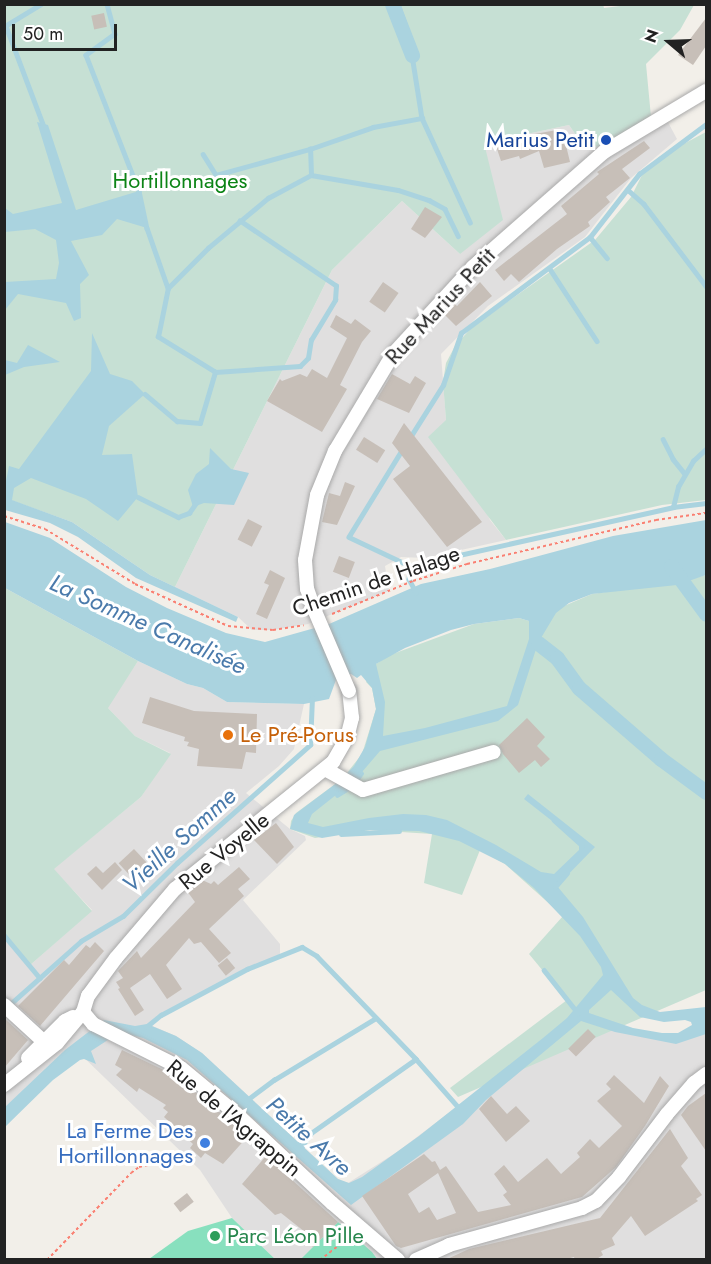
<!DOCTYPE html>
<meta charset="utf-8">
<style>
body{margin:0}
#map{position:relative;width:711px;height:1264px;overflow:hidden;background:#f2efe9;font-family:Jost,sans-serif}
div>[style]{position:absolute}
.residential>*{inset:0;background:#e0dfdf}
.wetland>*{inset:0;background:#c6e0d4}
.pitch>*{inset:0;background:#88e0be}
.water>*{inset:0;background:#aad3df}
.stream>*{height:4.5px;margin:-2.25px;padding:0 2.25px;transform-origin:2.25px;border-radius:2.25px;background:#aad3df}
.canal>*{height:15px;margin:-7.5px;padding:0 7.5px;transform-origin:7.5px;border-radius:7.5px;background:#aad3df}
.building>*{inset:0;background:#c7bfb8;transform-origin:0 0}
.path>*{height:2px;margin-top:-1px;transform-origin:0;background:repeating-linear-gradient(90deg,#fa8072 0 3px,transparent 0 6px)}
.roads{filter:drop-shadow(0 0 2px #a9a9a9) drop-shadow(0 0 2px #a9a9a9)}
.minor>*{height:14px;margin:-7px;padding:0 7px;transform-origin:7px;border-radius:7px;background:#fff}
.bridges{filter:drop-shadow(0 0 2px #a9a9a9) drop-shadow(0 0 2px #a9a9a9)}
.minor-bridge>*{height:14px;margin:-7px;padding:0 7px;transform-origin:7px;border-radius:7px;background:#fff}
.dots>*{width:16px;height:16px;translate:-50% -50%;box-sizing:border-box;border:3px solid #fff;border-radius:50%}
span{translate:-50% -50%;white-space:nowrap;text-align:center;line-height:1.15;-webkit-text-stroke:6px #fff;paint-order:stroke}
.transit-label{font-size:22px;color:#164399}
.right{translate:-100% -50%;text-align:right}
.park-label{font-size:22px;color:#0c8416}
.street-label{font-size:22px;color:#222}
.food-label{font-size:22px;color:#c56008}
.left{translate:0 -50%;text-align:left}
.shop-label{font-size:22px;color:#366cbe}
.leisure-label{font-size:22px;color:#27864d}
.water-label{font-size:24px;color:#4a7aab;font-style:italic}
.frame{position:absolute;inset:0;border:6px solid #222;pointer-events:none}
.north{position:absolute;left:639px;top:12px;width:60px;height:60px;-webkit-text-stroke:4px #fff;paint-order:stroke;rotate:289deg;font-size:16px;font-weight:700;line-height:24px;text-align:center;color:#222}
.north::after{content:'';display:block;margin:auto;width:21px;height:27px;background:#222;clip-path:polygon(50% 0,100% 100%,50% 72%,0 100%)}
.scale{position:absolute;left:12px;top:24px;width:105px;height:27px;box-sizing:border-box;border:3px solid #222;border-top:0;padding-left:8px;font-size:18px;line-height:21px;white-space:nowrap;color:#222;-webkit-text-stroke:4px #fff;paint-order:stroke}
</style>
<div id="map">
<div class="residential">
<div style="clip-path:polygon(662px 111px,677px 139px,631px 178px,585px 237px,488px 306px,441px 354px,446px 420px,490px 520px,506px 540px,425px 558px,401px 557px,385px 566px,389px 591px,308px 624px,273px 630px,252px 630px,238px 617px,175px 587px,332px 270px,402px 201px,460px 254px,484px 143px,569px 125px,580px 141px,598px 147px)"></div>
<div style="clip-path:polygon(138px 661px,187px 684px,203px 688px,227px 702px,304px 704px,294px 749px,279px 766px,246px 793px,290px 829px,305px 836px,306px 840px,243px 900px,280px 944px,280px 956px,247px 969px,148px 1024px,176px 1036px,202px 1053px,338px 1179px,348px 1183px,397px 1152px,579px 1015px,633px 1032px,679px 1038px,706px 1022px,706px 1259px,275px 1259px,232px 1218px,200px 1170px,74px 1048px,5px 1113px,5px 935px,29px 966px,92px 910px,53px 869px,141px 797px,170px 753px,135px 736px,107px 707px)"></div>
</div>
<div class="wetland">
<div style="clip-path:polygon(603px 4px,604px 8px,635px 4px,694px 5px,680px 30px,646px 64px,651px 117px,598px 147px,580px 141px,569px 125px,484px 143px,503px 220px,460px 254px,402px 201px,332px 270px,175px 587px,150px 575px,72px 522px,5px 498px,4px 5px)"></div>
<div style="clip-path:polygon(706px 132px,706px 500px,662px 505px,506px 540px,428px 437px,446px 420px,443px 382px,446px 363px,455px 346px,472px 327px,595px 240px,631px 197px,642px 175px,659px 157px)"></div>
<div style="clip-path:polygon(706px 575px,706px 990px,458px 1097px,450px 1088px,567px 1000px,529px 954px,563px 916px,505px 864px,480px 850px,462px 895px,424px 883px,432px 834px,370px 830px,315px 838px,290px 829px,291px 821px,296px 813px,342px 779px,362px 754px,376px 709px,372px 688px,366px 682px,376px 664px,390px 655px,474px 624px,519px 618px,529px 621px,592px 594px,688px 580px)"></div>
<div style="clip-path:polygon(5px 588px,138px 661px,108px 708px,135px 736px,171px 754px,141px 797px,54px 869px,92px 911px,29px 966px,5px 935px)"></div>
</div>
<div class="pitch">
<div style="clip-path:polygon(232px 1218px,275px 1259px,149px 1259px,188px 1231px)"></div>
<div style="clip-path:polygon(338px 1222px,372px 1252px,377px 1259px,300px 1260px)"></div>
</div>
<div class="water">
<div style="clip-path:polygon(386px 5px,401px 5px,416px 48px,404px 53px)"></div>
<div style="clip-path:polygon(37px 122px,48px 125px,76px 210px,139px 191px,147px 228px,117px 219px,102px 235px,71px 241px,89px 275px,80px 284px,81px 318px,74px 321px,66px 303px,18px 294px,5px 310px,5px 282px,56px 279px,59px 263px,56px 240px,35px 229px,5px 232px,5px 208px,13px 214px,62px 203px)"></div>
<div style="clip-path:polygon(92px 333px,110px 374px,132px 381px,145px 394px,109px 426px,102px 455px,132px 454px,138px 497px,118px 521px,86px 499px,31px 478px,14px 488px,12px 500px,72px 522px,150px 575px,238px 617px,236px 622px,136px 578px,78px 537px,50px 523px,5px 510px,5px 486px,9px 466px,19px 469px,91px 371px)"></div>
<div style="clip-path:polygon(28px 345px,60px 362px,24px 367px,5px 375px,5px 360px,17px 363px)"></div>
<div style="clip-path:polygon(210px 448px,231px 469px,249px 473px,234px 505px,204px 503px,193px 507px,188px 490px,196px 474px,209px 464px)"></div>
<div style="clip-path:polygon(evenodd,706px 520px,706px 575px,677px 585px,592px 594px,569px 603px,556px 613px,538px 643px,518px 705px,498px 721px,380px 751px,356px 779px,312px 814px,308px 823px,323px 827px,369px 818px,403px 814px,426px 815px,447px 820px,496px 845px,541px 872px,554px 874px,579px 850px,579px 842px,524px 799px,528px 794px,595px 847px,557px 886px,583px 917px,633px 998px,642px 1005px,660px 1012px,706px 1007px,706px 1034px,676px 1044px,615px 1032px,581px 1021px,486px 1100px,463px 1124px,351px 1205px,187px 1060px,143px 1038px,120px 1032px,91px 1051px,96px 1064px,84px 1059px,80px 1060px,53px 1080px,5px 1127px,5px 1107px,65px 1050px,104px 1020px,135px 1026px,147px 1024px,176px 1036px,202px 1053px,338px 1179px,349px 1183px,362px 1177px,419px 1136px,543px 1038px,567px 1018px,603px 975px,601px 967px,580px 936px,534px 888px,505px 864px,459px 841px,419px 831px,370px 830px,322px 838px,290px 829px,294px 815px,342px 779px,354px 766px,365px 747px,376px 709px,372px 688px,361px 675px,357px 678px,351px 674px,336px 680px,329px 699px,304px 704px,227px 702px,203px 688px,187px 684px,138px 661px,5px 588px,5px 522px,50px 538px,126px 587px,167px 608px,226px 633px,265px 642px,329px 624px,421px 584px,490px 569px,613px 536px,706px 520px,519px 618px,529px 621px,529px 639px,507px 706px,425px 728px,383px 736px,385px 702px,376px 664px,405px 648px,451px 630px,474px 624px,519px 618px,706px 520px,611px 990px,640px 1017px,664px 1022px,685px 1020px,691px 1022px,692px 1025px,678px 1033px,662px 1033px,633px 1028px,589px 1013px,589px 1010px,611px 990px)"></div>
</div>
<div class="stream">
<div style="left:107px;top:4px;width:31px;rotate:75deg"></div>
<div style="left:115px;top:34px;width:36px;rotate:144deg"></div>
<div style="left:86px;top:55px;width:146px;rotate:68.7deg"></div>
<div style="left:139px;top:191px;width:38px;rotate:78deg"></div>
<div style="left:147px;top:228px;width:64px;rotate:70.7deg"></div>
<div style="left:5px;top:26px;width:42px;rotate:-31.4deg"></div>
<div style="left:6px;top:26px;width:105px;rotate:69.3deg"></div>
<div style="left:412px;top:55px;width:64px;rotate:81deg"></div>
<div style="left:422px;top:118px;width:115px;rotate:65.2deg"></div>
<div style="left:203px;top:154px;width:25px;rotate:58deg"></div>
<div style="left:216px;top:175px;width:98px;rotate:-15.5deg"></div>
<div style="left:311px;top:175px;width:88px;rotate:9.8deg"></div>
<div style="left:398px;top:190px;width:33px;rotate:18deg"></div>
<div style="left:429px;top:200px;width:18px;rotate:29deg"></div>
<div style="left:445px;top:209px;width:30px;rotate:64deg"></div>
<div style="left:628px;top:190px;width:21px;rotate:41deg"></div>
<div style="left:644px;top:204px;width:103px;rotate:52.9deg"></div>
<div style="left:590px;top:237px;width:27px;rotate:51deg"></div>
<div style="left:550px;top:269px;width:86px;rotate:56.9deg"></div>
<div style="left:215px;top:372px;width:67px;rotate:-148.4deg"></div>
<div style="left:158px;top:337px;width:50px;rotate:-78.5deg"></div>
<div style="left:168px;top:288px;width:57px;rotate:-45deg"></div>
<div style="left:208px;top:248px;width:78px;rotate:-39.8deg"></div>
<div style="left:268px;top:198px;width:49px;rotate:-28.1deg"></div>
<div style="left:311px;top:175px;width:26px;rotate:-92deg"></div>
<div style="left:310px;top:149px;width:67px;rotate:-19.2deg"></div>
<div style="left:373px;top:127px;width:50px;rotate:-10.4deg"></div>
<div style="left:145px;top:394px;width:42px;rotate:40.2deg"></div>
<div style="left:177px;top:421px;width:23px;rotate:5deg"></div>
<div style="left:200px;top:423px;width:53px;rotate:-73.6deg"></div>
<div style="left:215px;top:372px;width:85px;rotate:-4deg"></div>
<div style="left:300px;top:366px;width:11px;rotate:-45deg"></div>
<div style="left:308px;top:358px;width:18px;rotate:-81deg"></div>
<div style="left:311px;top:340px;width:47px;rotate:-59deg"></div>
<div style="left:335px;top:300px;width:14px;rotate:-86deg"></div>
<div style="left:336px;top:286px;width:116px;rotate:-145.9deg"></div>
<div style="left:409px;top:439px;width:64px;rotate:-57.8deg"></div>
<div style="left:443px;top:385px;width:55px;rotate:-70.9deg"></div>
<div style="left:461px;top:333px;width:161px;rotate:-36.7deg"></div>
<div style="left:590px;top:237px;width:80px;rotate:-52.1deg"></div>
<div style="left:639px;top:174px;width:84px;rotate:-36.7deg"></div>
<div style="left:663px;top:439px;width:22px;rotate:63deg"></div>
<div style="left:673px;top:459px;width:19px;rotate:51deg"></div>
<div style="left:403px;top:449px;width:103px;rotate:121.5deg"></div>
<div style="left:349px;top:537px;width:68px;rotate:25.4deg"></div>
<div style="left:410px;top:566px;width:13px;rotate:94deg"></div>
<div style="left:409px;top:579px;width:15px;rotate:62deg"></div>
<div style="left:138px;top:497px;width:45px;rotate:26.6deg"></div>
<div style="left:178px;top:517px;width:12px;rotate:-20deg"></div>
<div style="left:189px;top:513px;width:12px;rotate:-55deg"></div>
<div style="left:673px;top:507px;width:21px;rotate:-76deg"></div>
<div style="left:678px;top:487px;width:30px;rotate:-60deg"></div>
<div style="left:693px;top:461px;width:18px;rotate:-43deg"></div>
<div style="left:410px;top:566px;width:270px;rotate:-12.6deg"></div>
<div style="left:673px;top:507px;width:33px;rotate:-7deg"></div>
<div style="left:337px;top:795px;width:19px;rotate:-32deg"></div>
<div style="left:353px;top:785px;width:14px;rotate:-56deg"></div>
<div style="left:554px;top:820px;width:38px;rotate:42deg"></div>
<div style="left:341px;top:834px;width:58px;rotate:-3deg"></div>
<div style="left:555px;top:887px;width:18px;rotate:-49deg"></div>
<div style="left:4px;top:935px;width:56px;rotate:50.1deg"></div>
<div style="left:544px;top:970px;width:55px;rotate:51.7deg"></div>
<div style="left:7px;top:1007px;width:99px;rotate:-41.7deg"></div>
<div style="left:81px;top:941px;width:49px;rotate:-30.8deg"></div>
<div style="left:123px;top:916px;width:76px;rotate:-44.5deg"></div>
<div style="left:177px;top:863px;width:178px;rotate:-41.6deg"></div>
<div style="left:310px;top:745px;width:47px;rotate:-87.6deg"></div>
<div style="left:146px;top:1027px;width:19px;rotate:-39deg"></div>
<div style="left:161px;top:1015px;width:98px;rotate:-28.1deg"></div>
<div style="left:247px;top:969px;width:59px;rotate:-21.8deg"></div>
<div style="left:302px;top:947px;width:17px;rotate:31deg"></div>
<div style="left:317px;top:956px;width:143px;rotate:46.1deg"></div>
<div style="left:416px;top:1059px;width:68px;rotate:48.6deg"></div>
<div style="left:247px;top:1100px;width:34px;rotate:-37deg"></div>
<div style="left:274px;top:1080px;width:119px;rotate:-31.3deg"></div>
<div style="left:298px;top:1144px;width:4px;rotate:27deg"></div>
<div style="left:302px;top:1146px;width:16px;rotate:-55deg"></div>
<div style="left:311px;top:1133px;width:128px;rotate:-35.2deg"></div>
</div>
<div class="canal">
<div style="left:392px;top:4px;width:55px;rotate:68.6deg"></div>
<div style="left:671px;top:566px;width:59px;rotate:53.9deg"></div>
<div style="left:538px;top:643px;width:24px;rotate:38deg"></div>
<div style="left:557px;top:658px;width:37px;rotate:54deg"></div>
<div style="left:579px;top:688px;width:108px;rotate:40.9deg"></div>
<div style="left:661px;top:759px;width:56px;rotate:36.3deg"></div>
</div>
<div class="building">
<div style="left:104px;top:13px;width:14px;height:13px;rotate:78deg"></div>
<div style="clip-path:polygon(706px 18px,706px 46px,693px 65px,678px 55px)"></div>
<div style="clip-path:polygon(562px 129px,570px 162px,544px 168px,539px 151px,520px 159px,519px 156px,501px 161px,495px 143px,523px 134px,524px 136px)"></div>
<div style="clip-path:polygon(644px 141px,650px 148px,622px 169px,630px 178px,606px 197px,610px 202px,588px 222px,590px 226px,557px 249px,519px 282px,511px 274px,504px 281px,495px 270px,567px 214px,561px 206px,599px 174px,597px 172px)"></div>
<div style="clip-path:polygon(425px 207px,442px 217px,425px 238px,411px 229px)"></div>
<div style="left:383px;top:282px;width:19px;height:24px;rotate:35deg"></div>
<div style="clip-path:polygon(480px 282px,492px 296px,456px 326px,444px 314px,454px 303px,457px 306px)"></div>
<div style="clip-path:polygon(336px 315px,351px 324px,355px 319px,371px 331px,362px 342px,340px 385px,347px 389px,322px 432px,267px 401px,280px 379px,282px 381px,300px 374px,307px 377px,312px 369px,327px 378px,347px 338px,330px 327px)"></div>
<div style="clip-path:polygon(392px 374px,410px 384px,415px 376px,426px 383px,409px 413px,377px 399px)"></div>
<div style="clip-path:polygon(404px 423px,482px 522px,447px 547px,393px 479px,410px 466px,392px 443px)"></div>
<div style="left:364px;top:437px;width:25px;height:15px;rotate:32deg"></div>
<div style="clip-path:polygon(345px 482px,355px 486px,337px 525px,322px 522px,329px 493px,340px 496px)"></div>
<div style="left:248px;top:519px;width:16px;height:23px;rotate:27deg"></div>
<div style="left:339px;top:556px;width:17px;height:17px;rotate:21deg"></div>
<div style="clip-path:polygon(270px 570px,285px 578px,267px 619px,256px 614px,269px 585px,264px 583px)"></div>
<div style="clip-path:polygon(150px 697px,194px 711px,257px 714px,256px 753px,246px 752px,242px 769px,197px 766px,199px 749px,187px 746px,189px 742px,184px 741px,185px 737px,142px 723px)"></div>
<div style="clip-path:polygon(527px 718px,545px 737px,537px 746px,550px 759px,541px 767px,535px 760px,519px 773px,503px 754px,499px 745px)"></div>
<div style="clip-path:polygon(276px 823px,294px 847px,277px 864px,254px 840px)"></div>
<div style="left:134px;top:849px;width:22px;height:21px;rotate:47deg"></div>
<div style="clip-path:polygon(115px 862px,122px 870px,102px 890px,87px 874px,96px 866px,103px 873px)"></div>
<div style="clip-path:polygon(239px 867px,250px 879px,238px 889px,244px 896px,209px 929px,231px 953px,219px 963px,201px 942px,194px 944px,189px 938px,166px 965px,182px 989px,167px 999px,150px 974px,130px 988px,144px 1010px,135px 1016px,118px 989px,120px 988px,116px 982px,123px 978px,118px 971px,137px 951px,141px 958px,195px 902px,187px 891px,202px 880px,211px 884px,214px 881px,218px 885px)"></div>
<div style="clip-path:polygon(95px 942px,104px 951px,40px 1026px,18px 1006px,64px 960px,69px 965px,86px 945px,90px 948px)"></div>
<div style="left:227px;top:958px;width:13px;height:12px;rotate:51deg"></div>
<div style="clip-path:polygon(4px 1018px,28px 1040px,4px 1068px)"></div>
<div style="left:588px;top:1029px;width:11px;height:28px;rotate:45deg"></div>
<div style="clip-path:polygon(122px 1050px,176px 1076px,248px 1136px,223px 1164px,205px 1153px,201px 1158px,190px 1148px,193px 1144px,164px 1117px,168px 1112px,163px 1108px,166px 1105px,139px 1088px,137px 1092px,116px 1075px,122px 1069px,115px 1065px)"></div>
<div style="clip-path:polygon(evenodd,614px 1075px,644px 1103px,660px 1076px,669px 1086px,645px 1126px,616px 1167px,582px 1197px,401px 1248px,396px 1246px,362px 1196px,424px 1154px,432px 1162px,435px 1161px,440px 1170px,446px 1166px,478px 1212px,511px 1205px,503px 1195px,507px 1192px,494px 1174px,504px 1165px,518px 1182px,547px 1158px,561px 1174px,580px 1157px,577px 1153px,590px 1139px,599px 1148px,622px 1126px,597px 1101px,611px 1089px,606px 1084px,614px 1075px,438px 1173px,456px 1213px,437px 1220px,429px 1207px,419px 1213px,408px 1194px,438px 1173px)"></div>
<div style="clip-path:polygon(706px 1093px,706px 1151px,681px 1115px,688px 1106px)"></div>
<div style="clip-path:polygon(491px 1096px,507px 1114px,516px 1106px,530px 1121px,506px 1142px,479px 1109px)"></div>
<div style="clip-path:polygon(670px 1129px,688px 1158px,681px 1166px,702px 1195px,696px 1199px,698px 1201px,645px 1236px,631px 1216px,612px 1238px,615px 1245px,601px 1251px,603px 1255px,595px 1260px,575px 1260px,574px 1257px,562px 1260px,445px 1260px,469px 1249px,600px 1218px)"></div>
<div style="clip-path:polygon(266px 1156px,338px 1222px,333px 1227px,339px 1233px,329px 1244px,323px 1237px,313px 1247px,302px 1235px,305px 1232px,281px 1213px,275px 1215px,242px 1184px)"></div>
<div style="left:187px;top:1193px;width:11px;height:17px;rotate:52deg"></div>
</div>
<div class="path">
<div style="left:4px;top:516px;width:43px;rotate:17.6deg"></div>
<div style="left:45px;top:529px;width:105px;rotate:31.4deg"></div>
<div style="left:135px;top:584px;width:102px;rotate:24.3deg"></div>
<div style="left:228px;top:626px;width:45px;rotate:5.1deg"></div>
<div style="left:273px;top:630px;width:31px;rotate:-9deg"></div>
<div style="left:332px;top:614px;width:87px;rotate:-22.2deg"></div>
<div style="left:413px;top:581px;width:57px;rotate:-17.5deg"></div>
<div style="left:467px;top:564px;width:194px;rotate:-13.1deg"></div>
<div style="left:656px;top:520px;width:50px;rotate:-8deg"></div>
<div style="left:47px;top:1260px;width:121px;rotate:-46deg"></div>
<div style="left:131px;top:1173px;width:10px;rotate:-37deg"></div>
<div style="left:139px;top:1167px;width:9px;rotate:-13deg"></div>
<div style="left:320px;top:1260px;width:37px;rotate:-38deg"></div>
</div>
<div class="roads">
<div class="minor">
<div style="left:314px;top:609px;width:21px;rotate:-109deg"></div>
<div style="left:307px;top:589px;width:29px;rotate:-94deg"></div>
<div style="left:305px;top:560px;width:66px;rotate:-79.5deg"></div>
<div style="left:317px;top:495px;width:48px;rotate:-67.8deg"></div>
<div style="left:335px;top:451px;width:113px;rotate:-59.1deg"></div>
<div style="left:393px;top:354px;width:118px;rotate:-47.4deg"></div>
<div style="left:473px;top:267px;width:174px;rotate:-41.3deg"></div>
<div style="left:604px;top:152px;width:119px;rotate:-30.9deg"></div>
<div style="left:325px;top:769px;width:43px;rotate:28.9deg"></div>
<div style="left:363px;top:790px;width:136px;rotate:-16.2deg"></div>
<div style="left:4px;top:1005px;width:53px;rotate:42.7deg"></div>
<div style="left:83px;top:1012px;width:16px;rotate:50deg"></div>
<div style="left:93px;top:1024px;width:98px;rotate:26.6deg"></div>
<div style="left:181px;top:1068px;width:77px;rotate:39.7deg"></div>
<div style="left:240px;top:1117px;width:126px;rotate:43.1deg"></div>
<div style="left:332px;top:1203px;width:87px;rotate:40.8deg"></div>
<div style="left:28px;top:1058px;width:52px;rotate:-45deg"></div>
<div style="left:65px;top:1021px;width:9px;rotate:-27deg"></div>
<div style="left:4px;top:1085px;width:68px;rotate:-38.4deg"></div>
<div style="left:57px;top:1043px;width:40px;rotate:-50deg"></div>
<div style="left:83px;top:1012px;width:17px;rotate:-73deg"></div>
<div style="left:88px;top:996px;width:47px;rotate:-53.6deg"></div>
<div style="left:116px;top:958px;width:91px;rotate:-49.5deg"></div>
<div style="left:175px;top:889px;width:203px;rotate:-38.8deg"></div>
<div style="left:333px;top:762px;width:28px;rotate:-60deg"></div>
<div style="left:347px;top:738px;width:21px;rotate:-76deg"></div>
<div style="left:352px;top:718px;width:27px;rotate:-96deg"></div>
<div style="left:416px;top:1260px;width:36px;rotate:-24deg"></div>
<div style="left:449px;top:1245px;width:138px;rotate:-15.5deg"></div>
<div style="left:582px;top:1208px;width:16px;rotate:-27deg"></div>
<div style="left:596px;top:1201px;width:33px;rotate:-46deg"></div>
<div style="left:619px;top:1177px;width:79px;rotate:-52.7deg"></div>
<div style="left:667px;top:1114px;width:41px;rotate:-48.9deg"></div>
<div style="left:694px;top:1083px;width:15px;rotate:-37deg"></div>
</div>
</div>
<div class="bridges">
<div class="minor-bridge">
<div style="left:314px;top:609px;width:89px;rotate:66.9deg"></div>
</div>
</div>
<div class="dots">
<div style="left:606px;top:140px;background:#1a4fb4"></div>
<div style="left:228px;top:735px;background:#e8710a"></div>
<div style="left:205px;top:1143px;background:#3f7fe0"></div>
<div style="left:215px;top:1236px;background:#2e9e5b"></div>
</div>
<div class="transit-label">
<span class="right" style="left:594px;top:140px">Marius Petit</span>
</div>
<div class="park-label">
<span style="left:180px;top:181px">Hortillonnages</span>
</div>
<div class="street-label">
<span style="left:440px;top:306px;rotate:-47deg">Rue Marius Petit</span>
<span style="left:376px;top:581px;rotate:-19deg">Chemin de Halage</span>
<span style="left:224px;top:851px;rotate:-39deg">Rue Voyelle</span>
<span style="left:234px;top:1118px;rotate:40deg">Rue de l'Agrappin</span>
</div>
<div class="food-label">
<span class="left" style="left:240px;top:735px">Le Pré-Porus</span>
</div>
<div class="shop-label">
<span class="right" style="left:193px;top:1143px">La Ferme Des<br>Hortillonnages</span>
</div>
<div class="leisure-label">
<span class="left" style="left:227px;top:1236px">Parc Léon Pille</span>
</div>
<div class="water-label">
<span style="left:148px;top:624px;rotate:24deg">La Somme Canalisée</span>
<span style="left:179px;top:840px;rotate:-42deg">Vieille Somme</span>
<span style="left:309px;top:1136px;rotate:42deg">Petite Avre</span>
</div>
<div class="frame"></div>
<div class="north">N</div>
<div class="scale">50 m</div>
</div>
